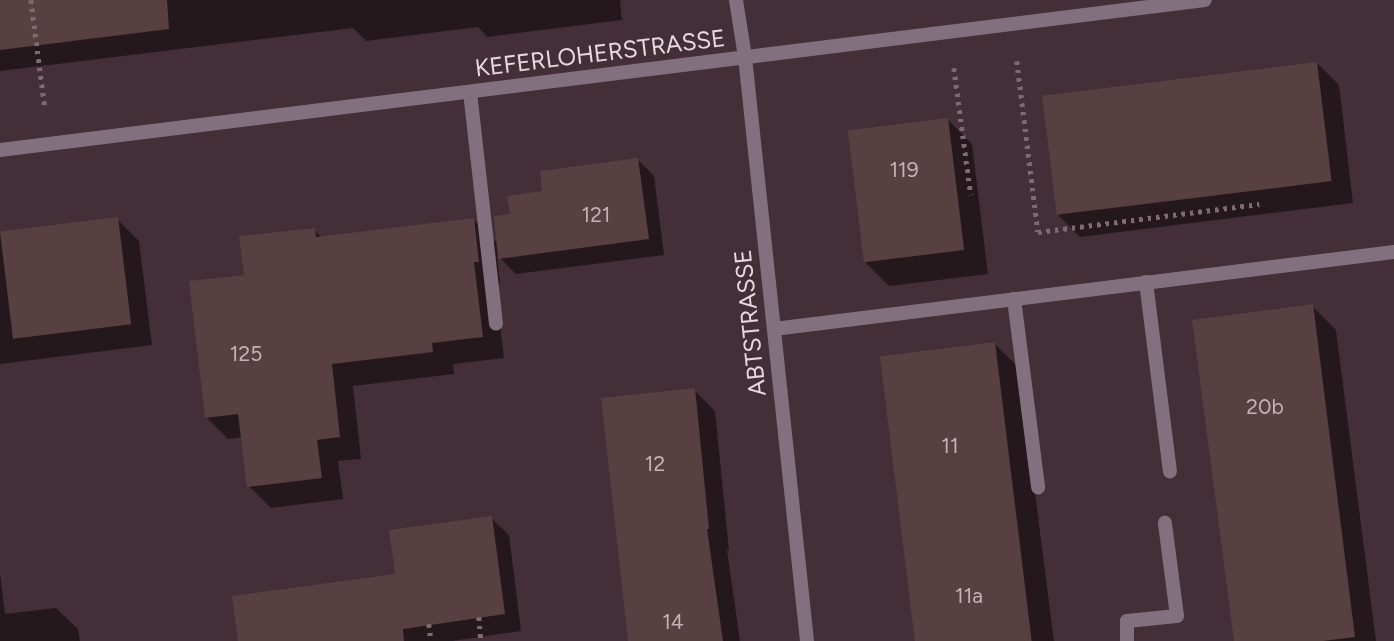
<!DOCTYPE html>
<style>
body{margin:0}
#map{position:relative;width:1394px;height:641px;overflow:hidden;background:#442e37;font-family:Figtree,sans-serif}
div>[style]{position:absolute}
.shadow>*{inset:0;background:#0007}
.building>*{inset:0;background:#583f41;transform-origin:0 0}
.path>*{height:4.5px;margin-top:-2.25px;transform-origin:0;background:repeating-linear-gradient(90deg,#7e6b72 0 3.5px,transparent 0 8.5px)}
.service>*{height:14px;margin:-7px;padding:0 7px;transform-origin:7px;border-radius:7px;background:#83707f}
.minor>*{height:14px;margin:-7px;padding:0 7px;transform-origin:7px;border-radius:7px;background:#83707f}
span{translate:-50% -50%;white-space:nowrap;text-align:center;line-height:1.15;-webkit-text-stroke:5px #442e37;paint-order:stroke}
.number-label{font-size:21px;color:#c3b2b7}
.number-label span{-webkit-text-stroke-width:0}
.street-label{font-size:24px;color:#e7d9de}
</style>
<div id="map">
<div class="shadow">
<div style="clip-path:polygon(0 0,620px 0,622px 20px,487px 37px,478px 27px,366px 41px,353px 28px,0 71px)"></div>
<div style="clip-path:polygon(1317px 63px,1339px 85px,1353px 203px,1080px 237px,1058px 215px)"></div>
<div style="clip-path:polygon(948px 120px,972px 144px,988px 274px,889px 286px,865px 262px)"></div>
<div style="clip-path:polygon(638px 160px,654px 176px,664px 255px,516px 274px,497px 255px,500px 283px,495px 284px,504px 358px,453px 364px,454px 374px,353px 386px,361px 459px,338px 461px,343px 499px,271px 508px,249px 486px,243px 437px,228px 439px,206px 417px,246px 276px,314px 230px,322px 238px,474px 220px,499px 245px,512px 215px,544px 193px)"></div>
<div style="clip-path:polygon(117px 219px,139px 241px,152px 345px,0 364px,0 234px)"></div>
<div style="clip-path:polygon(1312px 306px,1336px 330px,1376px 641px,1235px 641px)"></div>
<div style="clip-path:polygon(995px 344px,1019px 368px,1054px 641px,918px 641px)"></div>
<div style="clip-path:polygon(694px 390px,715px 411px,729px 550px,727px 550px,740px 641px,630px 641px)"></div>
<div style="clip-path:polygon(491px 518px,509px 535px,521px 631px,452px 641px,239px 641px,397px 575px)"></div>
<div style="clip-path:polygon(0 572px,5px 614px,56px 608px,78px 629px,80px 641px,0 641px)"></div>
</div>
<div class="building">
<div style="clip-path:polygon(0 0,167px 0,169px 29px,0 50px)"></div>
<div style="left:1317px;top:62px;width:120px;height:277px;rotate:83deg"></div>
<div style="left:948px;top:118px;width:133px;height:101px;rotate:83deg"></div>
<div style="clip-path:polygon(638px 158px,649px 239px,498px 259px,494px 216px,510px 214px,507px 196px,542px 191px,540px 171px)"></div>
<div style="left:118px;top:217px;width:108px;height:119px;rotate:83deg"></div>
<div style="clip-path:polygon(474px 218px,479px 262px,474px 262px,483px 337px,432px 343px,433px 352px,332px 364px,340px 437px,317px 440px,322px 478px,247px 487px,238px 414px,205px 418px,189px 281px,244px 275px,239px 236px,315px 228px,316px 237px)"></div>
<div style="clip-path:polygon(1313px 304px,1355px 637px,1323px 641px,1234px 641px,1192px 320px)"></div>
<div style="left:995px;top:342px;width:302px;height:116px;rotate:83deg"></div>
<div style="clip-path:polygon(695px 388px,709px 529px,707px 529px,723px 641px,628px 641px,601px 398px)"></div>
<div style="clip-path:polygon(492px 516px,505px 614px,403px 629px,404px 641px,238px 641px,232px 596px,395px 574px,389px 530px)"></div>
</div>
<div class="path">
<div style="left:31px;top:0;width:109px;rotate:82.6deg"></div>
<div style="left:1017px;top:61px;width:172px;rotate:83deg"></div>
<div style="left:1038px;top:232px;width:223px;rotate:-7.2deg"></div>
<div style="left:954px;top:68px;width:128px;rotate:82.4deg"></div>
<div style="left:479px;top:617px;width:24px;rotate:85deg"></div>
<div style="left:429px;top:624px;width:17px;rotate:83deg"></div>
</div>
<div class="service">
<div style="left:470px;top:92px;width:233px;rotate:83.6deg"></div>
<div style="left:1146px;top:282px;width:191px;rotate:82.8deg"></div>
<div style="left:1014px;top:299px;width:190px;rotate:82.7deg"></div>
<div style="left:774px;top:329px;width:625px;rotate:-7.08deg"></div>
<div style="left:1127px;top:641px;width:20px;rotate:-90deg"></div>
<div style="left:1127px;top:621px;width:50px;rotate:-5.7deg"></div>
<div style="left:1177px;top:616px;width:94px;rotate:-97.4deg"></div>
</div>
<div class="minor">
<div style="left:736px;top:0;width:58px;rotate:81deg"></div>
<div style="left:745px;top:57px;width:587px;rotate:83.94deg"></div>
<div style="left:0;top:150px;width:1214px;rotate:-7.1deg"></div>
</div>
<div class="number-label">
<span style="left:904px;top:170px">119</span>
<span style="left:596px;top:215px">121</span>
<span style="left:246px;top:354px">125</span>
<span style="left:1265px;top:407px">20b</span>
<span style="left:950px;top:446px">11</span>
<span style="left:655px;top:464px">12</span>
<span style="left:969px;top:596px">11a</span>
<span style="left:673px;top:622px">14</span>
</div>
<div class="street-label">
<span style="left:600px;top:53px;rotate:-7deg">KEFERLOHERSTRASSE</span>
<span style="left:750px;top:323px;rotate:-96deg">ABTSTRASSE</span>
</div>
</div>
